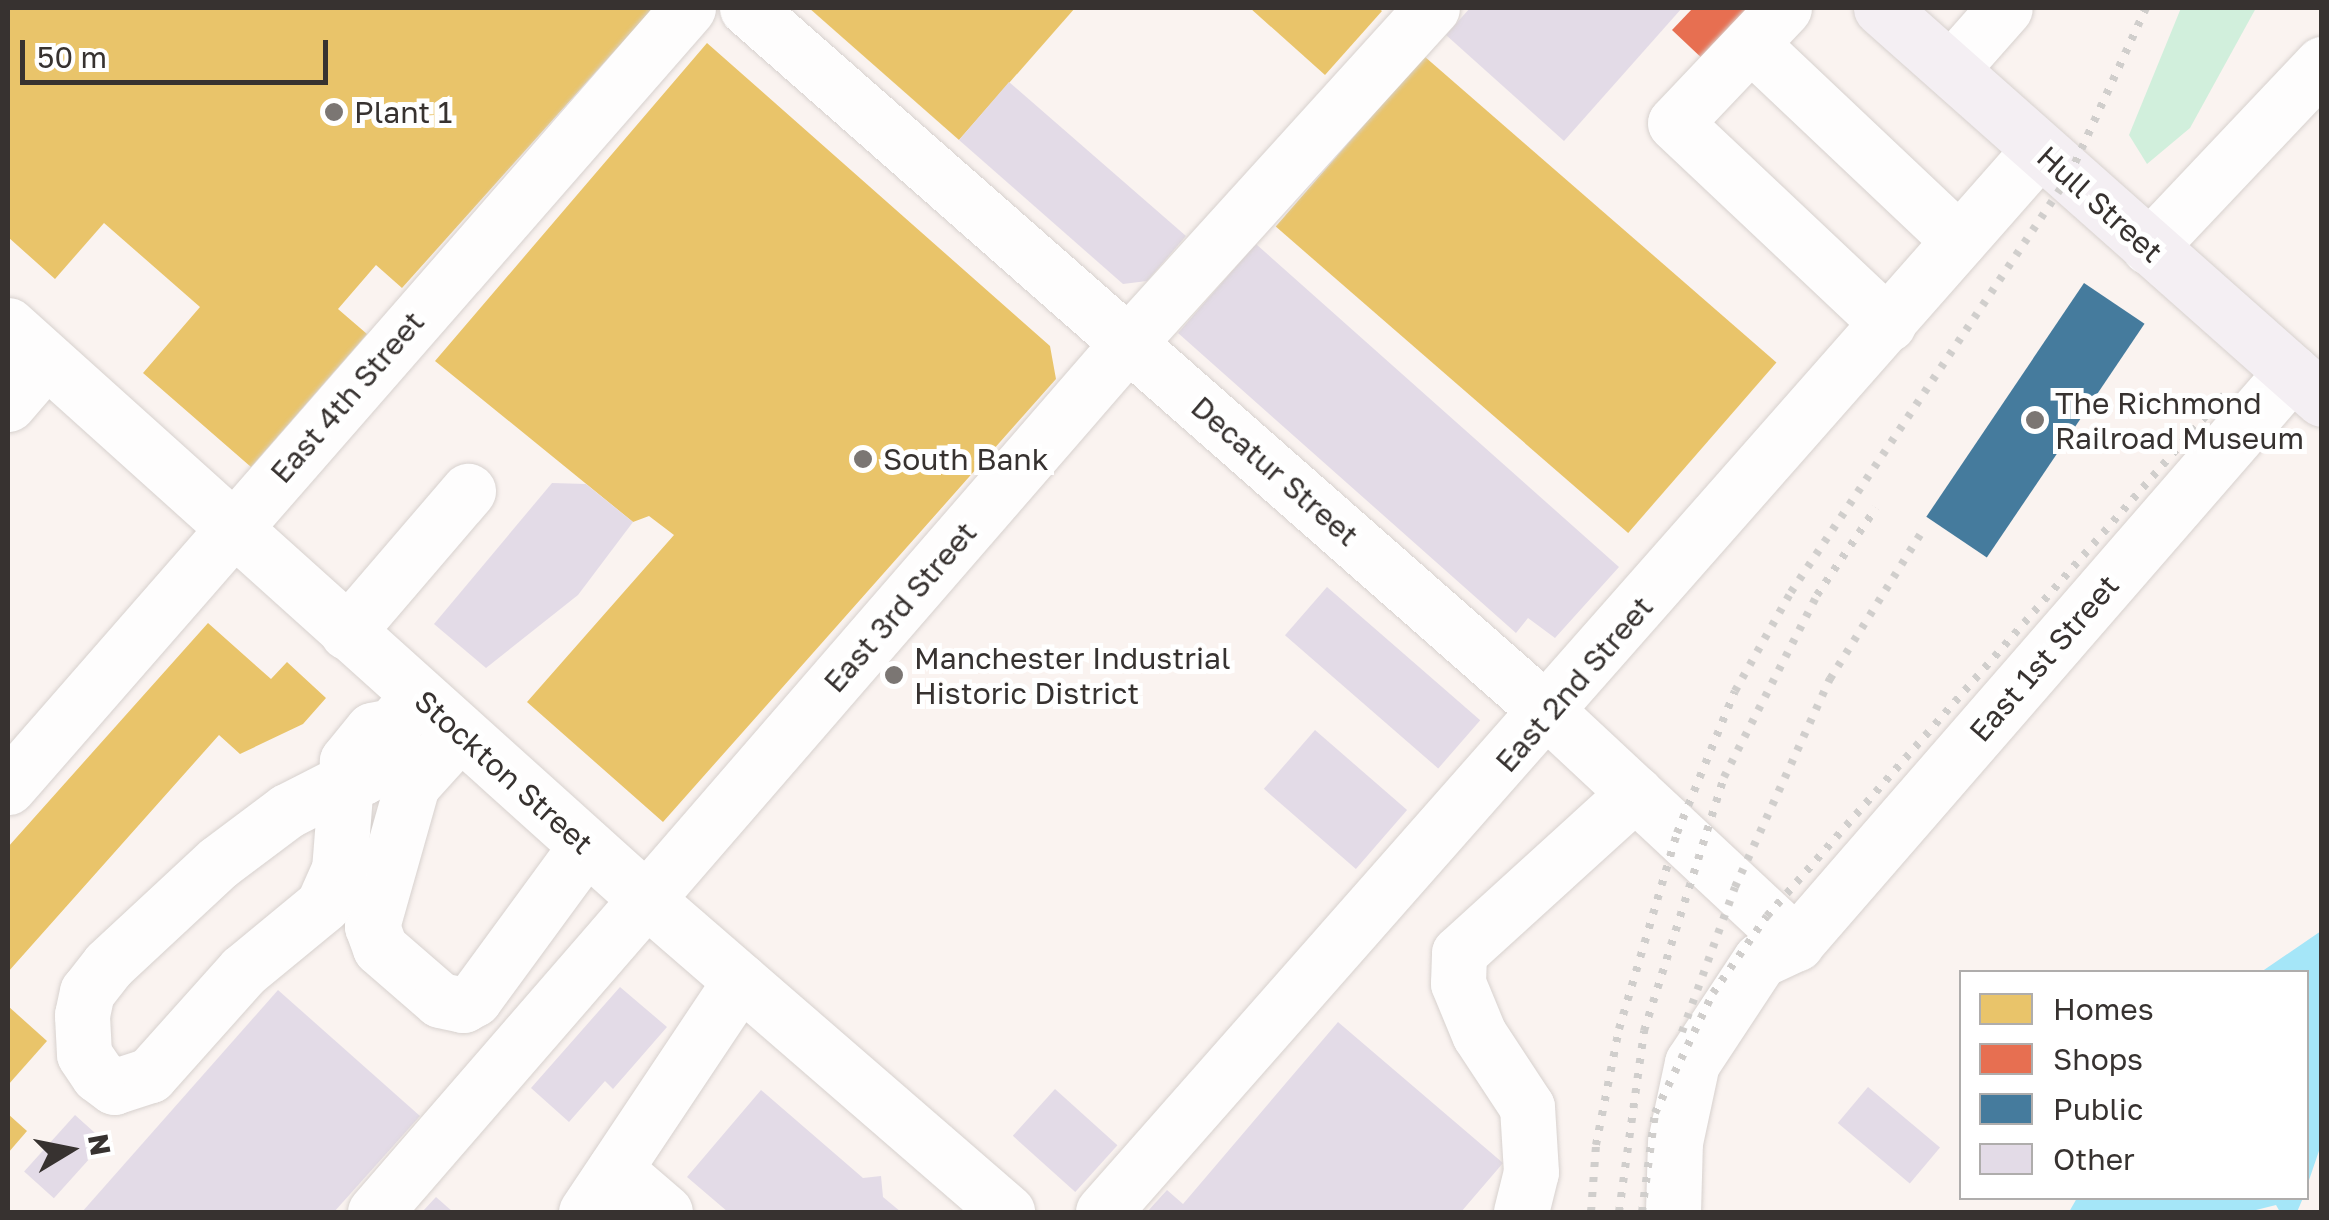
<!DOCTYPE html>
<style>
body{margin:0}
#map{position:relative;width:2329px;height:1220px;overflow:hidden;background:#faf3f0;font-family:"Golos Text",sans-serif}
div>[style]{position:absolute}
.green>*{inset:0;background:#d1efdc}
.water>*{inset:0;background:#a5e6f8}
.homes>*{inset:0;background:#e9c46a;transform-origin:0 0}
.shops>*{inset:0;background:#e76f51}
.public>*{inset:0;background:#457b9d;transform-origin:0 0}
.building>*{inset:0;background:#e3dbe7;transform-origin:0 0}
.roads{filter:drop-shadow(0 0 2px #d7d1ce) drop-shadow(0 0 2px #d7d1ce)}
.minor>*{height:55px;margin:-27.5px;padding:0 27.5px;transform-origin:27.5px;border-radius:27.5px;background:#fefdfd}
.major>*{height:55px;margin:-27.5px;padding:0 27.5px;transform-origin:27.5px;border-radius:27.5px;background:#f4eff3}
.rail>*{height:8px;margin-top:-4px;transform-origin:0;background:repeating-linear-gradient(90deg,#d0cecc 0 5px,transparent 0 15px)}
.dots>*{width:28px;height:28px;translate:-50% -50%;box-sizing:border-box;border:5px solid #fff;border-radius:50%}
span{translate:-50% -50%;white-space:nowrap;text-align:center;line-height:1.15;-webkit-text-stroke:10px #fff;paint-order:stroke}
.poi-label{font-size:30px;color:#373230}
.left{translate:0 -50%;text-align:left}
.street-label{font-size:30px;color:#373230}
.frame{position:absolute;inset:0;border:10px solid #373230;pointer-events:none}
.legend{position:absolute;left:1959px;top:970px;width:350px;height:230px;box-sizing:border-box;background:#fff;border:2px solid #afadac;margin:0;padding:12px 18px;list-style:none;font-size:30px;color:#373230}
.legend li{display:flex;align-items:center;gap:20px;height:50px}
.legend b{width:50px;border:2px solid #afadac}
.north{position:absolute;left:20px;top:1100px;width:100px;height:100px;-webkit-text-stroke:8px #fff;paint-order:stroke;rotate:80deg;font-size:28px;font-weight:700;line-height:40px;text-align:center;color:#373230}
.north::after{content:'';display:block;margin:auto;width:35px;height:45px;background:#373230;clip-path:polygon(50% 0,100% 100%,50% 72%,0 100%)}
.scale{position:absolute;left:20px;top:40px;width:308px;height:45px;box-sizing:border-box;border:5px solid #373230;border-top:0;padding-left:12px;font-size:30px;line-height:35px;white-space:nowrap;color:#373230;-webkit-text-stroke:8px #fff;paint-order:stroke}
</style>
<div id="map">
<div class="green">
<div style="clip-path:polygon(2181px 8px,2256px 8px,2190px 128px,2147px 164px,2129px 135px)"></div>
</div>
<div class="water">
<div style="clip-path:polygon(2321px 931px,2321px 1145px,2307px 1186px,2306px 972px,2261px 972px)"></div>
<div style="clip-path:polygon(2077px 1198px,2303px 1198px,2297px 1212px,2280px 1212px,2276px 1205px,2248px 1212px,2069px 1212px)"></div>
</div>
<div class="homes">
<div style="clip-path:polygon(8px 8px,653px 8px,402px 288px,376px 265px,338px 309px,367px 334px,251px 467px,143px 373px,200px 307px,104px 223px,55px 279px,8px 237px)"></div>
<div style="clip-path:polygon(809px 8px,1075px 8px,959px 140px)"></div>
<div style="clip-path:polygon(1250px 8px,1378px 8px,1382px 11px,1325px 75px)"></div>
<div style="clip-path:polygon(707px 43px,1050px 346px,1056px 379px,663px 822px,527px 702px,674px 535px,649px 516px,633px 522px,435px 361px)"></div>
<div style="left:1424px;top:56px;width:467px;height:226px;rotate:41deg"></div>
<div style="clip-path:polygon(208px 623px,271px 679px,287px 662px,326px 698px,303px 724px,240px 754px,219px 735px,8px 972px,8px 847px)"></div>
<div style="clip-path:polygon(8px 1006px,47px 1041px,8px 1085px)"></div>
<div style="clip-path:polygon(8px 1114px,27px 1131px,8px 1153px)"></div>
</div>
<div class="shops">
<div style="clip-path:polygon(1693px 8px,1756px 8px,1706px 62px,1672px 30px)"></div>
</div>
<div class="public">
<div style="left:2084px;top:283px;width:73px;height:282px;rotate:34deg"></div>
</div>
<div class="building">
<div style="clip-path:polygon(1470px 8px,1682px 8px,1564px 141px,1446px 35px)"></div>
<div style="clip-path:polygon(1009px 82px,1186px 236px,1147px 281px,1123px 284px,959px 140px)"></div>
<div style="clip-path:polygon(1256px 244px,1619px 567px,1555px 638px,1528px 618px,1516px 633px,1178px 333px)"></div>
<div style="clip-path:polygon(552px 483px,586px 484px,633px 522px,578px 595px,486px 668px,434px 624px)"></div>
<div style="left:1327px;top:587px;width:203px;height:64px;rotate:41deg"></div>
<div style="left:1315px;top:730px;width:122px;height:78px;rotate:41deg"></div>
<div style="clip-path:polygon(620px 987px,667px 1027px,613px 1089px,605px 1081px,569px 1122px,531px 1088px)"></div>
<div style="clip-path:polygon(278px 990px,420px 1116px,334px 1212px,82px 1212px)"></div>
<div style="clip-path:polygon(1338px 1022px,1503px 1163px,1461px 1212px,1147px 1212px,1167px 1190px,1183px 1204px)"></div>
<div style="left:1868px;top:1087px;width:94px;height:47px;rotate:40deg"></div>
<div style="left:1055px;top:1089px;width:84px;height:63px;rotate:42deg"></div>
<div style="clip-path:polygon(761px 1090px,863px 1178px,881px 1176px,883px 1197px,901px 1212px,728px 1212px,687px 1177px)"></div>
<div style="left:75px;top:1115px;width:40px;height:76px;rotate:42deg"></div>
<div style="clip-path:polygon(436px 1197px,453px 1212px,422px 1212px)"></div>
</div>
<div class="roads">
<div class="minor">
<div style="left:747px;top:8px;width:1068px;rotate:41.32deg"></div>
<div style="left:1549px;top:713px;width:338px;rotate:43deg"></div>
<div style="left:1784px;top:8px;width:158px;rotate:133.5deg"></div>
<div style="left:1675px;top:123px;width:293px;rotate:43.3deg"></div>
<div style="left:1751px;top:44px;width:286px;rotate:43.4deg"></div>
<div style="left:1951px;top:69px;width:81px;rotate:-48.5deg"></div>
<div style="left:2149px;top:247px;width:252px;rotate:-46.6deg"></div>
<div style="left:8px;top:325px;width:858px;rotate:41.98deg"></div>
<div style="left:646px;top:899px;width:478px;rotate:40.9deg"></div>
<div style="left:8px;top:404px;width:58px;rotate:-49.2deg"></div>
<div style="left:347px;top:632px;width:186px;rotate:-49.4deg"></div>
<div style="left:392px;top:726px;width:20px;rotate:169deg"></div>
<div style="left:372px;top:730px;width:40px;rotate:129deg"></div>
<div style="left:347px;top:761px;width:20px;rotate:93deg"></div>
<div style="left:346px;top:781px;width:17px;rotate:-13deg"></div>
<div style="left:363px;top:777px;width:39px;rotate:-46deg"></div>
<div style="left:390px;top:749px;width:23px;rotate:-85deg"></div>
<div style="left:392px;top:726px;width:40px;rotate:-49deg"></div>
<div style="left:459px;top:733px;width:70px;rotate:132.1deg"></div>
<div style="left:412px;top:785px;width:147px;rotate:105.8deg"></div>
<div style="left:372px;top:926px;width:23px;rotate:70deg"></div>
<div style="left:380px;top:948px;width:79px;rotate:40.9deg"></div>
<div style="left:440px;top:1000px;width:24px;rotate:12deg"></div>
<div style="left:463px;top:1005px;width:13px;rotate:-29deg"></div>
<div style="left:474px;top:999px;width:190px;rotate:-53.8deg"></div>
<div style="left:346px;top:781px;width:88px;rotate:94.5deg"></div>
<div style="left:339px;top:869px;width:39px;rotate:114deg"></div>
<div style="left:323px;top:905px;width:104px;rotate:140.5deg"></div>
<div style="left:243px;top:971px;width:140px;rotate:131.8deg"></div>
<div style="left:150px;top:1075px;width:38px;rotate:162deg"></div>
<div style="left:114px;top:1087px;width:20px;rotate:-143deg"></div>
<div style="left:98px;top:1075px;width:25px;rotate:-124deg"></div>
<div style="left:84px;top:1054px;width:39px;rotate:-93deg"></div>
<div style="left:82px;top:1015px;width:24px;rotate:-78deg"></div>
<div style="left:87px;top:992px;width:34px;rotate:-52deg"></div>
<div style="left:108px;top:965px;width:151px;rotate:-42.9deg"></div>
<div style="left:219px;top:862px;width:85px;rotate:-36.9deg"></div>
<div style="left:287px;top:811px;width:66px;rotate:-27deg"></div>
<div style="left:8px;top:787px;width:1034px;rotate:-48.88deg"></div>
<div style="left:615px;top:1169px;width:66px;rotate:40.7deg"></div>
<div style="left:375px;top:1212px;width:1151px;rotate:-49.09deg"></div>
<div style="left:1129px;top:342px;width:451px;rotate:-47.8deg"></div>
<div style="left:586px;top:1212px;width:278px;rotate:-56.3deg"></div>
<div style="left:1103px;top:1212px;width:1416px;rotate:-48.61deg"></div>
<div style="left:1521px;top:1212px;width:41px;rotate:-76deg"></div>
<div style="left:1531px;top:1172px;width:65px;rotate:-93.5deg"></div>
<div style="left:1527px;top:1107px;width:87px;rotate:-123.3deg"></div>
<div style="left:1479px;top:1034px;width:55px;rotate:-112.4deg"></div>
<div style="left:1458px;top:983px;width:30px;rotate:-88deg"></div>
<div style="left:1459px;top:953px;width:238px;rotate:-42.3deg"></div>
<div style="left:1673px;top:1212px;width:70px;rotate:-88.4deg"></div>
<div style="left:1675px;top:1142px;width:81px;rotate:-77.9deg"></div>
<div style="left:1692px;top:1063px;width:123px;rotate:-56.6deg"></div>
<div style="left:1760px;top:960px;width:40px;rotate:-25deg"></div>
<div style="left:1796px;top:943px;width:756px;rotate:-49.02deg"></div>
</div>
<div class="major">
<div style="left:1881px;top:8px;width:589px;rotate:41.56deg"></div>
</div>
</div>
<div class="rail">
<div style="left:1682px;top:1032px;width:154px;rotate:-69.9deg"></div>
<div style="left:1735px;top:887px;width:229px;rotate:-65.5deg"></div>
<div style="left:1830px;top:679px;width:176px;rotate:-58deg"></div>
<div style="left:1591px;top:1212px;width:67px;rotate:-85.7deg"></div>
<div style="left:1596px;top:1145px;width:118px;rotate:-78.8deg"></div>
<div style="left:1619px;top:1029px;width:204px;rotate:-73.5deg"></div>
<div style="left:1677px;top:833px;width:153px;rotate:-67.8deg"></div>
<div style="left:1735px;top:691px;width:114px;rotate:-60.5deg"></div>
<div style="left:1791px;top:592px;width:500px;rotate:-56.25deg"></div>
<div style="left:2069px;top:176px;width:185px;rotate:-65.4deg"></div>
<div style="left:1619px;top:1212px;width:183px;rotate:-82.1deg"></div>
<div style="left:1644px;top:1031px;width:266px;rotate:-72.5deg"></div>
<div style="left:1724px;top:777px;width:204px;rotate:-62.9deg"></div>
<div style="left:1817px;top:595px;width:105px;rotate:-55.9deg"></div>
<div style="left:1642px;top:1212px;width:100px;rotate:-82.5deg"></div>
<div style="left:1655px;top:1113px;width:133px;rotate:-64.2deg"></div>
<div style="left:1713px;top:993px;width:94px;rotate:-55deg"></div>
<div style="left:1767px;top:916px;width:693px;rotate:-48.74deg"></div>
</div>
<div class="dots">
<div style="left:334px;top:112px;background:#7b7673"></div>
<div style="left:2035px;top:420px;background:#7b7673"></div>
<div style="left:863px;top:459px;background:#7b7673"></div>
<div style="left:894px;top:675px;background:#7b7673"></div>
</div>
<div class="poi-label">
<span class="left" style="left:354px;top:112px">Plant 1</span>
<span class="left" style="left:2055px;top:420px">The Richmond<br>Railroad Museum</span>
<span class="left" style="left:883px;top:459px">South Bank</span>
<span class="left" style="left:914px;top:675px">Manchester Industrial<br>Historic District</span>
</div>
<div class="street-label">
<span style="left:2100px;top:204px;rotate:42deg">Hull Street</span>
<span style="left:347px;top:397px;rotate:-49deg">East 4th Street</span>
<span style="left:1275px;top:471px;rotate:41deg">Decatur Street</span>
<span style="left:900px;top:607px;rotate:-49deg">East 3rd Street</span>
<span style="left:2044px;top:658px;rotate:-49deg">East 1st Street</span>
<span style="left:1574px;top:684px;rotate:-49deg">East 2nd Street</span>
<span style="left:504px;top:772px;rotate:42deg">Stockton Street</span>
</div>
<div class="frame"></div>
<ul class="legend">
<li><b style="height:28px;background:#e9c46a"></b>Homes</li>
<li><b style="height:28px;background:#e76f51"></b>Shops</li>
<li><b style="height:28px;background:#457b9d"></b>Public</li>
<li><b style="height:28px;background:#e3dbe7"></b>Other</li>
</ul>
<div class="north">N</div>
<div class="scale">50 m</div>
</div>
